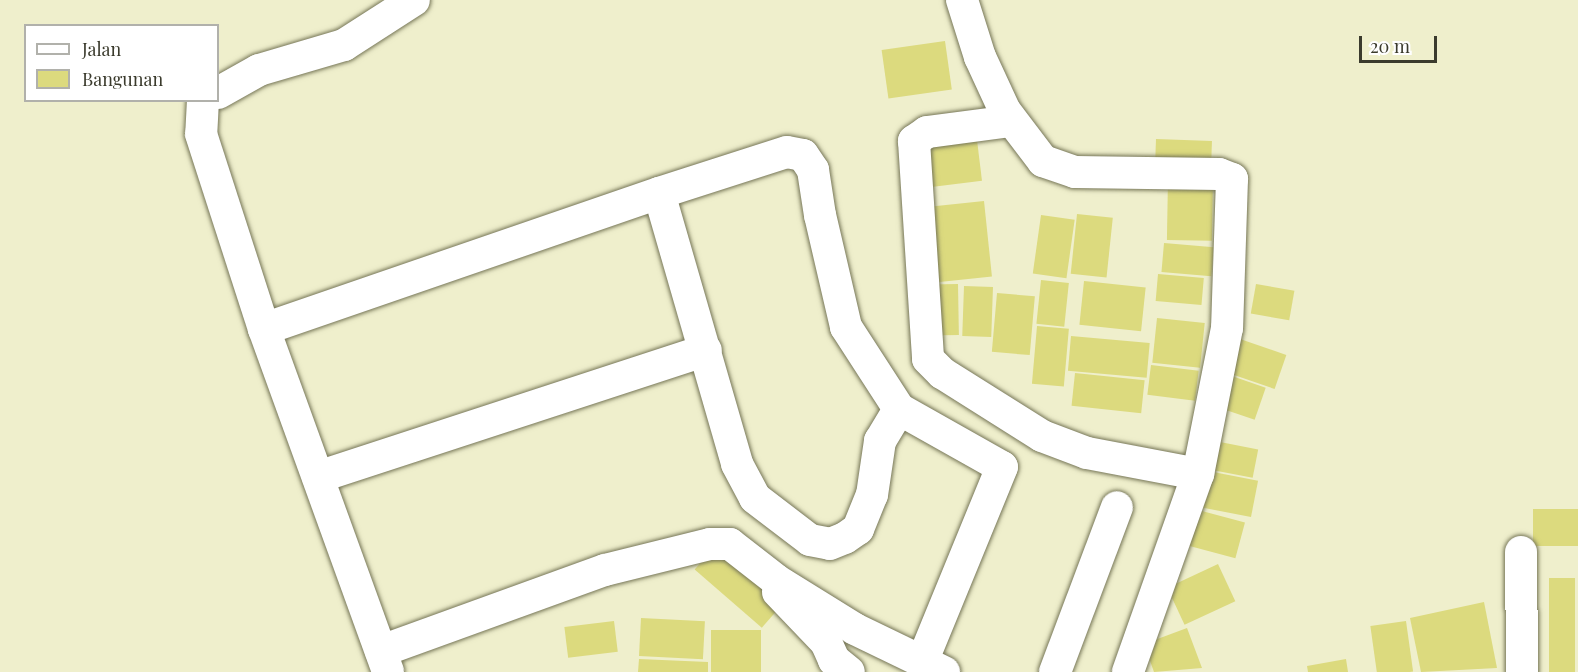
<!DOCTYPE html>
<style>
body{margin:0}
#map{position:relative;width:1578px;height:672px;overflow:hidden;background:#efefcc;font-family:"Playfair Display",serif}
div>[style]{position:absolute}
.building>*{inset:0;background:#dcda7e;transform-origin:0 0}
.roads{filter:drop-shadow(0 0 2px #767657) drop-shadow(0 0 2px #767657)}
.street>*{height:32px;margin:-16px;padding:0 16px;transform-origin:16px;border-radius:16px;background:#fff}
span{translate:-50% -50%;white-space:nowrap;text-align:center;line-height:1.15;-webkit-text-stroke:4.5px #fff;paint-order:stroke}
.legend{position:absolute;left:24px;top:24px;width:195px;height:78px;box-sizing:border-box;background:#fff;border:2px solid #b1b1ab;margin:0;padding:8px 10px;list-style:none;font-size:18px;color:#3b3b2d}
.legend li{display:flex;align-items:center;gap:12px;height:30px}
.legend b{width:30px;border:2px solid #b1b1ab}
.scale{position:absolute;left:1359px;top:36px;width:78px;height:27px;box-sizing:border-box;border:3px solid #3b3b2d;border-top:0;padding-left:8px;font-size:18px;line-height:21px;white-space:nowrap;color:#3b3b2d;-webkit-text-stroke:4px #fff;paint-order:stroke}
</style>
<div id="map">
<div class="building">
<div style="left:945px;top:41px;width:49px;height:64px;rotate:82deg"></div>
<div style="left:1156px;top:139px;width:56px;height:31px;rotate:2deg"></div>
<div style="left:977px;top:140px;width:41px;height:55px;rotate:83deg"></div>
<div style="left:1168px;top:178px;width:45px;height:62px;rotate:1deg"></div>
<div style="left:984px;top:201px;width:76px;height:55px;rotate:84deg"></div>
<div style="left:1077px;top:214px;width:36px;height:60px;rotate:6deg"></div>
<div style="left:1041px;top:215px;width:34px;height:59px;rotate:8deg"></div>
<div style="left:1164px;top:243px;width:50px;height:29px;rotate:5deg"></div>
<div style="left:1158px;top:274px;width:46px;height:27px;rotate:5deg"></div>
<div style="left:1041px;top:280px;width:28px;height:44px;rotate:6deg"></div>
<div style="left:1084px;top:281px;width:62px;height:44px;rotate:6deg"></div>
<div style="left:958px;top:284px;width:51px;height:29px;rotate:89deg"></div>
<div style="left:1256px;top:284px;width:39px;height:30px;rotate:10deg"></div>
<div style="left:964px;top:286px;width:29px;height:50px;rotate:2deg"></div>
<div style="left:997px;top:293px;width:38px;height:59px;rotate:5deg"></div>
<div style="left:1157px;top:318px;width:48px;height:45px;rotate:6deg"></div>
<div style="left:1037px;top:326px;width:32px;height:58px;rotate:5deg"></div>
<div style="left:1071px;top:336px;width:79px;height:35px;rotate:5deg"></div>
<div style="left:1240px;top:339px;width:49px;height:36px;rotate:19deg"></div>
<div style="left:1151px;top:365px;width:48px;height:30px;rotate:7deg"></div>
<div style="left:1075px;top:373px;width:70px;height:33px;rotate:6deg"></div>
<div style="left:1226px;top:374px;width:42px;height:34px;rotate:19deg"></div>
<div style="left:1215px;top:441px;width:44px;height:29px;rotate:11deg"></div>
<div style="left:1208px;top:471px;width:51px;height:37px;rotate:11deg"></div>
<div style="left:1187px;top:507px;width:60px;height:37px;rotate:15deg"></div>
<div style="left:1578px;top:509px;width:37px;height:45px;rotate:90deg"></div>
<div style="left:715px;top:546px;width:89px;height:31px;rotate:41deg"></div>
<div style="left:1218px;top:564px;width:41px;height:56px;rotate:65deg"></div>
<div style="left:1549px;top:578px;width:26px;height:94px"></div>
<div style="clip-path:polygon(1484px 602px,1497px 668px,1421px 672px,1410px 618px)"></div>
<div style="left:641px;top:618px;width:64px;height:38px;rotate:3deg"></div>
<div style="left:614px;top:621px;width:31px;height:50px;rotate:83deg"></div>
<div style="left:1406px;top:621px;width:51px;height:36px;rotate:82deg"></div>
<div style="clip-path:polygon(1187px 628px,1202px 668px,1154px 672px,1144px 644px)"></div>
<div style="left:711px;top:630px;width:50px;height:42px"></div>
<div style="clip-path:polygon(639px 659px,708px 662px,708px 672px,638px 672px)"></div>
<div style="clip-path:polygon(1346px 659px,1348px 672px,1308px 672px,1307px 666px)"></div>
</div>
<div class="roads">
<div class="street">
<div style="left:962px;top:0;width:60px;rotate:72.5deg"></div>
<div style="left:980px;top:57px;width:60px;rotate:65.2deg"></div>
<div style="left:1005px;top:111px;width:63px;rotate:52.8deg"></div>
<div style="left:1043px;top:161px;width:34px;rotate:19deg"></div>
<div style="left:1075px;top:172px;width:144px;rotate:0.8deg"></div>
<div style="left:1219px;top:174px;width:14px;rotate:21deg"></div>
<div style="left:1232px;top:179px;width:149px;rotate:91.9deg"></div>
<div style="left:1227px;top:328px;width:149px;rotate:101.2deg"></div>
<div style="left:1198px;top:474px;width:210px;rotate:109.5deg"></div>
<div style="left:218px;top:93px;width:47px;rotate:-29.3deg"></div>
<div style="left:259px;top:70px;width:89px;rotate:-16.4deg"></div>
<div style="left:344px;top:45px;width:83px;rotate:-32.7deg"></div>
<div style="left:203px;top:100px;width:34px;rotate:93deg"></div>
<div style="left:201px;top:134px;width:205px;rotate:72.1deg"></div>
<div style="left:264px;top:329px;width:364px;rotate:70.1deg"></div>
<div style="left:1011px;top:121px;width:85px;rotate:172.5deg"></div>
<div style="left:927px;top:132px;width:16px;rotate:145deg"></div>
<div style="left:914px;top:141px;width:218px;rotate:86.3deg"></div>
<div style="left:928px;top:359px;width:20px;rotate:45deg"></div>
<div style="left:942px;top:373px;width:118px;rotate:32.2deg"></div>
<div style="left:1042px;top:436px;width:48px;rotate:20.7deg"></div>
<div style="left:1087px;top:453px;width:113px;rotate:10.7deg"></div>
<div style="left:659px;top:193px;width:282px;rotate:73.9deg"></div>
<div style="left:737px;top:464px;width:38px;rotate:62deg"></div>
<div style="left:755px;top:498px;width:69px;rotate:37.4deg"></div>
<div style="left:810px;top:540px;width:20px;rotate:11deg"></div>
<div style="left:830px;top:544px;width:16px;rotate:-22deg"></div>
<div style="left:845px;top:538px;width:16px;rotate:-35deg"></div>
<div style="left:858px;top:529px;width:37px;rotate:-68deg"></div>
<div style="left:872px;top:495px;width:55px;rotate:-81.6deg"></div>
<div style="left:880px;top:441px;width:37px;rotate:-59deg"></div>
<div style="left:264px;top:329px;width:418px;rotate:-19deg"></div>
<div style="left:659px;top:193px;width:134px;rotate:-17.8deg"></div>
<div style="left:787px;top:152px;width:16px;rotate:11deg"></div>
<div style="left:803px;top:155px;width:18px;rotate:56deg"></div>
<div style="left:813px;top:170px;width:46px;rotate:81.2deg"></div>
<div style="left:820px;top:215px;width:115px;rotate:76.9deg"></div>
<div style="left:846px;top:327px;width:98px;rotate:57.1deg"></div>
<div style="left:899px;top:409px;width:118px;rotate:29.4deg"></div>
<div style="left:1002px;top:467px;width:211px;rotate:112.3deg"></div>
<div style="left:318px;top:477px;width:408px;rotate:-18.1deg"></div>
<div style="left:1521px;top:552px;width:120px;rotate:89.5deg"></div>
<div style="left:778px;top:592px;width:69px;rotate:46.2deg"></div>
<div style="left:826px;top:642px;width:20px;rotate:66deg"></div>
<div style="left:834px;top:660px;width:19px;rotate:39deg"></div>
<div style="left:381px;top:651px;width:238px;rotate:-19.9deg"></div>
<div style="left:605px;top:570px;width:108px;rotate:-13.9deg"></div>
<div style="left:710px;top:544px;width:20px"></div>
<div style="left:730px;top:544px;width:58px;rotate:38deg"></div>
<div style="left:776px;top:580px;width:93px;rotate:31.8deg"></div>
<div style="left:855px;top:629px;width:99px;rotate:25.8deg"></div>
<div style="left:1055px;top:672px;width:176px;rotate:-69.4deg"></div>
</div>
</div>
<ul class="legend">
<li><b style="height:8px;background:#fff"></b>Jalan</li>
<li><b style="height:16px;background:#dcda7e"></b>Bangunan</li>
</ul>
<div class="scale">20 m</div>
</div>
